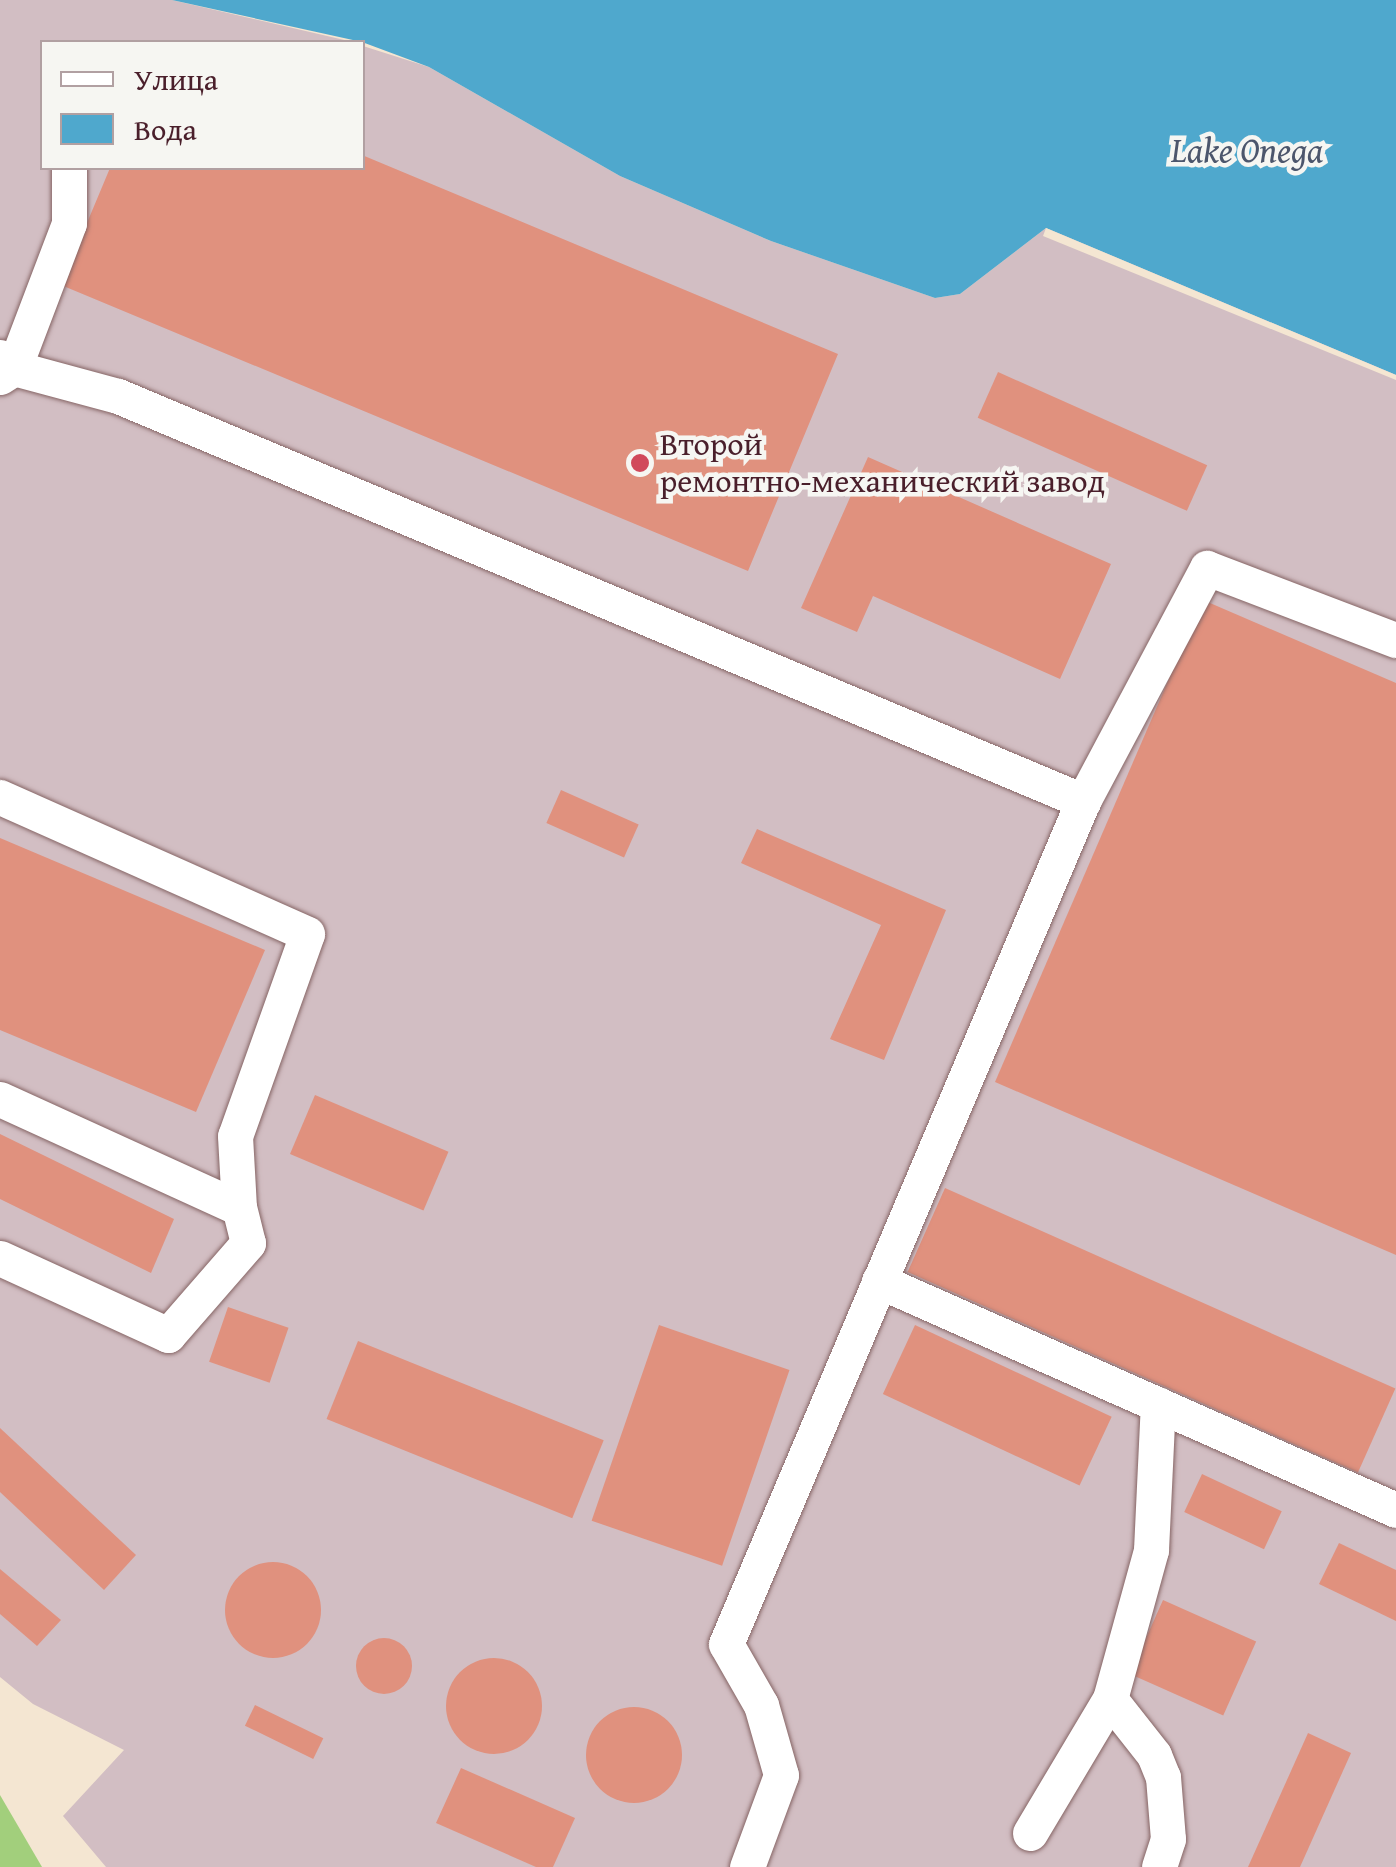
<!DOCTYPE html>
<meta charset="utf-8">
<style>
body{margin:0}
#map{position:relative;width:1396px;height:1867px;overflow:hidden;background:#f4e6d2;font-family:"Gentium Book Plus",serif}
div>[style]{position:absolute}
.industrial>*{inset:0;background:#d2bec3}
.green>*{inset:0;background:#a2cf7c}
.water>*{inset:0;background:#4fa8cd}
.pier>*{inset:0;background:#f4e6d2}
.building>*{inset:0;background:#e0917e;transform-origin:0 0}
.round{border-radius:50%}
.roads{filter:drop-shadow(0 0 2px #866565) drop-shadow(0 0 2px #866565)}
.minor>*{height:35px;margin:-17.5px;padding:0 17.5px;transform-origin:17.5px;border-radius:17.5px;background:#fff}
.dots>*{width:28px;height:28px;translate:-50% -50%;box-sizing:border-box;border:5px solid #f6f6f2;border-radius:50%}
span{translate:-50% -50%;white-space:nowrap;text-align:center;line-height:1.15;-webkit-text-stroke:9px #f6f6f2;paint-order:stroke}
.poi-label{font-size:32px;color:#4a1f2b}
.left{translate:0 -50%;text-align:left}
.water-label{font-size:35px;color:#4c566c;font-style:italic}
.legend{position:absolute;left:40px;top:40px;width:325px;height:130px;box-sizing:border-box;background:#f6f6f2;border:2px solid #b1a0a2;margin:0;padding:12px 18px;list-style:none;font-size:30px;color:#4a1f2b}
.legend li{display:flex;align-items:center;gap:20px;height:50px}
.legend b{width:50px;border:2px solid #b1a0a2}
</style>
<div id="map">
<div class="industrial">
<div style="clip-path:polygon(0 0,172px 0,353px 42px,42px 42px,42px 168px,362px 168px,363px 46px,429px 67px,620px 176px,771px 241px,935px 298px,960px 294px,1046px 228px,1396px 375px,1396px 1867px,106px 1867px,63px 1816px,124px 1750px,33px 1704px,0 1677px)"></div>
</div>
<div class="green">
<div style="clip-path:polygon(0 1795px,42px 1867px,0 1867px)"></div>
</div>
<div class="water">
<div style="clip-path:polygon(172px 0,1396px 0,1396px 375px,1046px 228px,960px 294px,935px 298px,771px 241px,620px 176px,429px 67px,362px 42px)"></div>
</div>
<div class="pier">
<div style="clip-path:polygon(1046px 228px,1396px 375px,1396px 380px,1043px 236px)"></div>
</div>
<div class="building">
<div style="clip-path:polygon(362px 155px,838px 354px,748px 571px,61px 285px,110px 168px,362px 168px)"></div>
<div style="left:998px;top:372px;width:229px;height:50px;rotate:24deg"></div>
<div style="clip-path:polygon(868px 457px,1111px 564px,1060px 679px,873px 596px,857px 632px,801px 608px)"></div>
<div style="clip-path:polygon(1203px 600px,1396px 683px,1396px 1255px,995px 1082px)"></div>
<div style="left:561px;top:790px;width:85px;height:36px;rotate:24deg"></div>
<div style="clip-path:polygon(757px 829px,946px 910px,884px 1060px,830px 1039px,881px 925px,741px 863px)"></div>
<div style="clip-path:polygon(0 838px,265px 950px,196px 1112px,0 1030px)"></div>
<div style="left:315px;top:1095px;width:145px;height:64px;rotate:23deg"></div>
<div style="clip-path:polygon(0 1134px,174px 1219px,151px 1273px,0 1199px)"></div>
<div style="left:945px;top:1188px;width:493px;height:92px;rotate:24deg"></div>
<div style="left:228px;top:1307px;width:64px;height:58px;rotate:19deg"></div>
<div style="left:659px;top:1325px;width:138px;height:207px;rotate:19deg"></div>
<div style="left:915px;top:1325px;width:217px;height:76px;rotate:25deg"></div>
<div style="left:358px;top:1341px;width:265px;height:84px;rotate:22deg"></div>
<div style="clip-path:polygon(0 1428px,136px 1555px,104px 1590px,0 1492px)"></div>
<div style="left:1202px;top:1474px;width:88px;height:42px;rotate:25deg"></div>
<div style="clip-path:polygon(1339px 1543px,1396px 1570px,1396px 1621px,1319px 1584px)"></div>
<div class="round" style="left:225px;top:1562px;width:96px;height:96px"></div>
<div style="clip-path:polygon(0 1569px,61px 1620px,37px 1646px,0 1614px)"></div>
<div style="left:1163px;top:1600px;width:102px;height:81px;rotate:24deg"></div>
<div class="round" style="left:356px;top:1638px;width:56px;height:56px"></div>
<div class="round" style="left:446px;top:1658px;width:96px;height:96px"></div>
<div style="left:255px;top:1705px;width:76px;height:23px;rotate:26deg"></div>
<div class="round" style="left:586px;top:1707px;width:96px;height:96px"></div>
<div style="clip-path:polygon(1308px 1733px,1351px 1753px,1300px 1867px,1248px 1867px)"></div>
<div style="clip-path:polygon(461px 1768px,575px 1818px,553px 1867px,536px 1867px,436px 1823px)"></div>
</div>
<div class="roads">
<div class="minor">
<div style="left:0;top:357px;width:18px;rotate:38deg"></div>
<div style="left:14px;top:368px;width:108px;rotate:15.1deg"></div>
<div style="left:118px;top:396px;width:1047px;rotate:22.77deg"></div>
<div style="left:0;top:377px;width:17px;rotate:-33deg"></div>
<div style="left:14px;top:368px;width:155px;rotate:-69.2deg"></div>
<div style="left:69px;top:223px;width:55px;rotate:-90deg"></div>
<div style="left:0;top:797px;width:336px;rotate:24deg"></div>
<div style="left:307px;top:934px;width:214px;rotate:109.6deg"></div>
<div style="left:235px;top:1136px;width:72px;rotate:86.8deg"></div>
<div style="left:239px;top:1208px;width:263px;rotate:-155.5deg"></div>
<div style="left:0;top:1258px;width:185px;rotate:24.6deg"></div>
<div style="left:168px;top:1335px;width:122px;rotate:-49deg"></div>
<div style="left:248px;top:1243px;width:36px;rotate:-104deg"></div>
<div style="left:879px;top:1281px;width:565px;rotate:23.89deg"></div>
<div style="left:1110px;top:1699px;width:71px;rotate:51.8deg"></div>
<div style="left:1154px;top:1755px;width:24px;rotate:68deg"></div>
<div style="left:1163px;top:1777px;width:62px;rotate:85.4deg"></div>
<div style="left:1168px;top:1839px;width:29px;rotate:108deg"></div>
<div style="left:1030px;top:1833px;width:156px;rotate:-59.2deg"></div>
<div style="left:1110px;top:1699px;width:155px;rotate:-74.6deg"></div>
<div style="left:1151px;top:1550px;width:146px;rotate:-87.3deg"></div>
<div style="left:747px;top:1867px;width:98px;rotate:-69.7deg"></div>
<div style="left:781px;top:1775px;width:73px;rotate:-105.9deg"></div>
<div style="left:761px;top:1705px;width:70px;rotate:-119.8deg"></div>
<div style="left:726px;top:1644px;width:915px;rotate:-67.05deg"></div>
<div style="left:1083px;top:801px;width:264px;rotate:-62deg"></div>
<div style="left:1207px;top:568px;width:202px;rotate:20.9deg"></div>
</div>
</div>
<div class="dots">
<div style="left:640px;top:463px;background:#d1495b"></div>
</div>
<div class="poi-label">
<span class="left" style="left:660px;top:463px">Второй<br>ремонтно-механический завод</span>
</div>
<div class="water-label">
<span style="left:1247px;top:150px">Lake Onega</span>
</div>
<ul class="legend">
<li><b style="height:12px;background:#fff"></b>Улица</li>
<li><b style="height:28px;background:#4fa8cd"></b>Вода</li>
</ul>
</div>
